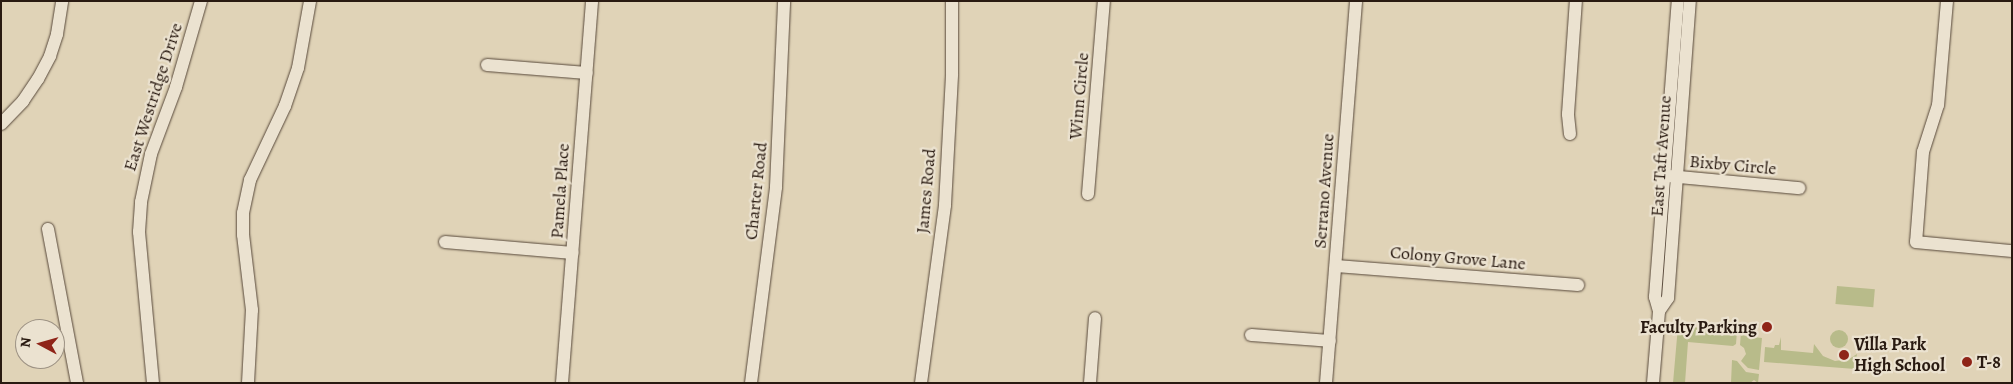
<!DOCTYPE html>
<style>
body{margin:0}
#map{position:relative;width:2013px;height:384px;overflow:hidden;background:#e0d3b7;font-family:Alegreya,serif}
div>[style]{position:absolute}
.green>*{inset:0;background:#b8bb8a;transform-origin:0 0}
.round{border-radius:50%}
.roads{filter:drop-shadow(0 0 1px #57483a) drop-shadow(0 0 1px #57483a)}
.minor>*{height:12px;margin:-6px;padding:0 6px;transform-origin:6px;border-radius:6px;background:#ebe2d0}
.dots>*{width:14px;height:14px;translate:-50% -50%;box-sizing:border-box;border:2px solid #ebe2d0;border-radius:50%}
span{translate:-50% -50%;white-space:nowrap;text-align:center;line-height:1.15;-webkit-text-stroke:4.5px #ebe2d0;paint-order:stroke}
.street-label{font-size:18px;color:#291a11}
.poi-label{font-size:18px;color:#291a11;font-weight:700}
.right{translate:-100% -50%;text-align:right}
.left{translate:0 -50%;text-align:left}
.frame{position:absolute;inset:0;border:2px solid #291a11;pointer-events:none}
.north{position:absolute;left:15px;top:319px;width:50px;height:50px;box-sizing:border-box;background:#ebe2d0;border:1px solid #9d9284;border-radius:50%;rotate:276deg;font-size:14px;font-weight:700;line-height:20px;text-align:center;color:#291a11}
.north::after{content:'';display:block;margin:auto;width:18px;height:22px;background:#8f2418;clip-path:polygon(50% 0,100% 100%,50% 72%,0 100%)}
</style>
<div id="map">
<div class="green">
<div style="left:1837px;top:286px;width:38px;height:18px;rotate:5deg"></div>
<div style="clip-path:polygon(1678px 326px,1737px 331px,1736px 344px,1733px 346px,1688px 342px,1685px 383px,1673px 383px)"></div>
<div class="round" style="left:1830px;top:330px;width:18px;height:18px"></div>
<div style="clip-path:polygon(1741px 332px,1745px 336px,1762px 338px,1759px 370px,1748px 368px,1741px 361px,1746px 354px,1744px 348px,1740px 345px)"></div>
<div style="clip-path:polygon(1781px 337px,1781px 350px,1813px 353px,1814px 344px,1823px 356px,1835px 361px,1849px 359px,1857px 354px,1855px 369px,1764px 362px,1765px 347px,1774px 348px,1775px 345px,1779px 345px)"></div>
<div style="clip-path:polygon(1732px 360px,1737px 361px,1746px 372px,1759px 374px,1758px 383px,1754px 380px,1750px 383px,1731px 383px)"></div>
</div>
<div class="roads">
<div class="minor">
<div style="left:1947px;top:1px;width:104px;rotate:94.9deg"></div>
<div style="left:1938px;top:105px;width:49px;rotate:107.7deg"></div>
<div style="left:1923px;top:152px;width:90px;rotate:94.4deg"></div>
<div style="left:1916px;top:242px;width:96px;rotate:5.4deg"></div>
<div style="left:487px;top:65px;width:100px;rotate:4.6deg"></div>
<div style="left:1px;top:124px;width:32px;rotate:-46deg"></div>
<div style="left:23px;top:101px;width:27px;rotate:-56deg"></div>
<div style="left:38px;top:79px;width:26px;rotate:-62deg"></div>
<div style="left:50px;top:56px;width:23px;rotate:-72deg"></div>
<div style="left:57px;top:34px;width:33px;rotate:-81deg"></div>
<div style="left:1570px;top:134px;width:20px;rotate:-96deg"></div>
<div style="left:1568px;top:114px;width:113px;rotate:-86deg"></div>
<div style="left:1669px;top:176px;width:131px;rotate:5.3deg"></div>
<div style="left:1088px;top:194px;width:194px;rotate:-85.3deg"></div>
<div style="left:48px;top:229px;width:157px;rotate:79.3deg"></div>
<div style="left:445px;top:242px;width:128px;rotate:4.9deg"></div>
<div style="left:1336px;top:266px;width:243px;rotate:4.5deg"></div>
<div style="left:1659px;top:311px;width:16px;rotate:-55deg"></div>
<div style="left:1668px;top:298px;width:298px;rotate:-85.8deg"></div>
<div style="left:1251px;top:335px;width:79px;rotate:4.3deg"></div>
<div style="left:153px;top:383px;width:152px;rotate:-95.3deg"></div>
<div style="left:139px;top:232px;width:30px;rotate:-86deg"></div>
<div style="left:141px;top:202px;width:49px;rotate:-78.2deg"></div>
<div style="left:151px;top:154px;width:72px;rotate:-69.5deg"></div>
<div style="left:176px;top:87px;width:90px;rotate:-73.8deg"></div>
<div style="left:248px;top:383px;width:73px;rotate:-86.9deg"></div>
<div style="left:252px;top:310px;width:76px;rotate:-96.8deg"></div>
<div style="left:243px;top:235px;width:22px;rotate:-90deg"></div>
<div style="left:243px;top:213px;width:34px;rotate:-78deg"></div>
<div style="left:250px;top:180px;width:82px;rotate:-64.7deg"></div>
<div style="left:285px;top:106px;width:40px;rotate:-71.1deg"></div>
<div style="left:298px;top:68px;width:68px;rotate:-79.8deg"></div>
<div style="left:562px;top:383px;width:383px;rotate:-85.5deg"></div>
<div style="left:751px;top:383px;width:198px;rotate:-82.7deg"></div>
<div style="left:776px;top:187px;width:186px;rotate:-87.5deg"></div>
<div style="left:921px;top:383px;width:180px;rotate:-82.3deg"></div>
<div style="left:945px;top:205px;width:131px;rotate:-86.9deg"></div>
<div style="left:952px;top:74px;width:73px;rotate:-90deg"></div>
<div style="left:1090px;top:383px;width:65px;rotate:-85.6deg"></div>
<div style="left:1326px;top:383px;width:383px;rotate:-85.5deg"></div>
<div style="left:1653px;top:383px;width:72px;rotate:-85.2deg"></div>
<div style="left:1659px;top:311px;width:15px;rotate:-106deg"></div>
<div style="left:1655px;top:297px;width:297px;rotate:-85.6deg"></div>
</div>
</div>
<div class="dots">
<div style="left:1767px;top:327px;background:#8f2418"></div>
<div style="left:1844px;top:355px;background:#8f2418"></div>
<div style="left:1967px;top:362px;background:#8f2418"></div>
</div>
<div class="street-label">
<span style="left:1079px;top:96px;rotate:-85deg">Winn Circle</span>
<span style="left:153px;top:97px;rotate:-72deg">East Westridge Drive</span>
<span style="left:1661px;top:156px;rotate:-86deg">East Taft Avenue</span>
<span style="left:1733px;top:165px;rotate:5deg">Bixby Circle</span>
<span style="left:560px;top:191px;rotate:-86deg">Pamela Place</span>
<span style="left:756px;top:191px;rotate:-84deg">Charter Road</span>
<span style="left:926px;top:191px;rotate:-85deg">James Road</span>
<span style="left:1324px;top:191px;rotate:-86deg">Serrano Avenue</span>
<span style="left:1458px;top:258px;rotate:5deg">Colony Grove Lane</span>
</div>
<div class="poi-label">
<span class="right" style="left:1757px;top:327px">Faculty Parking</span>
<span class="left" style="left:1854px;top:355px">Villa Park<br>High School</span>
<span class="left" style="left:1977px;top:362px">T-8</span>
</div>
<div class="frame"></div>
<div class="north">N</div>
</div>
